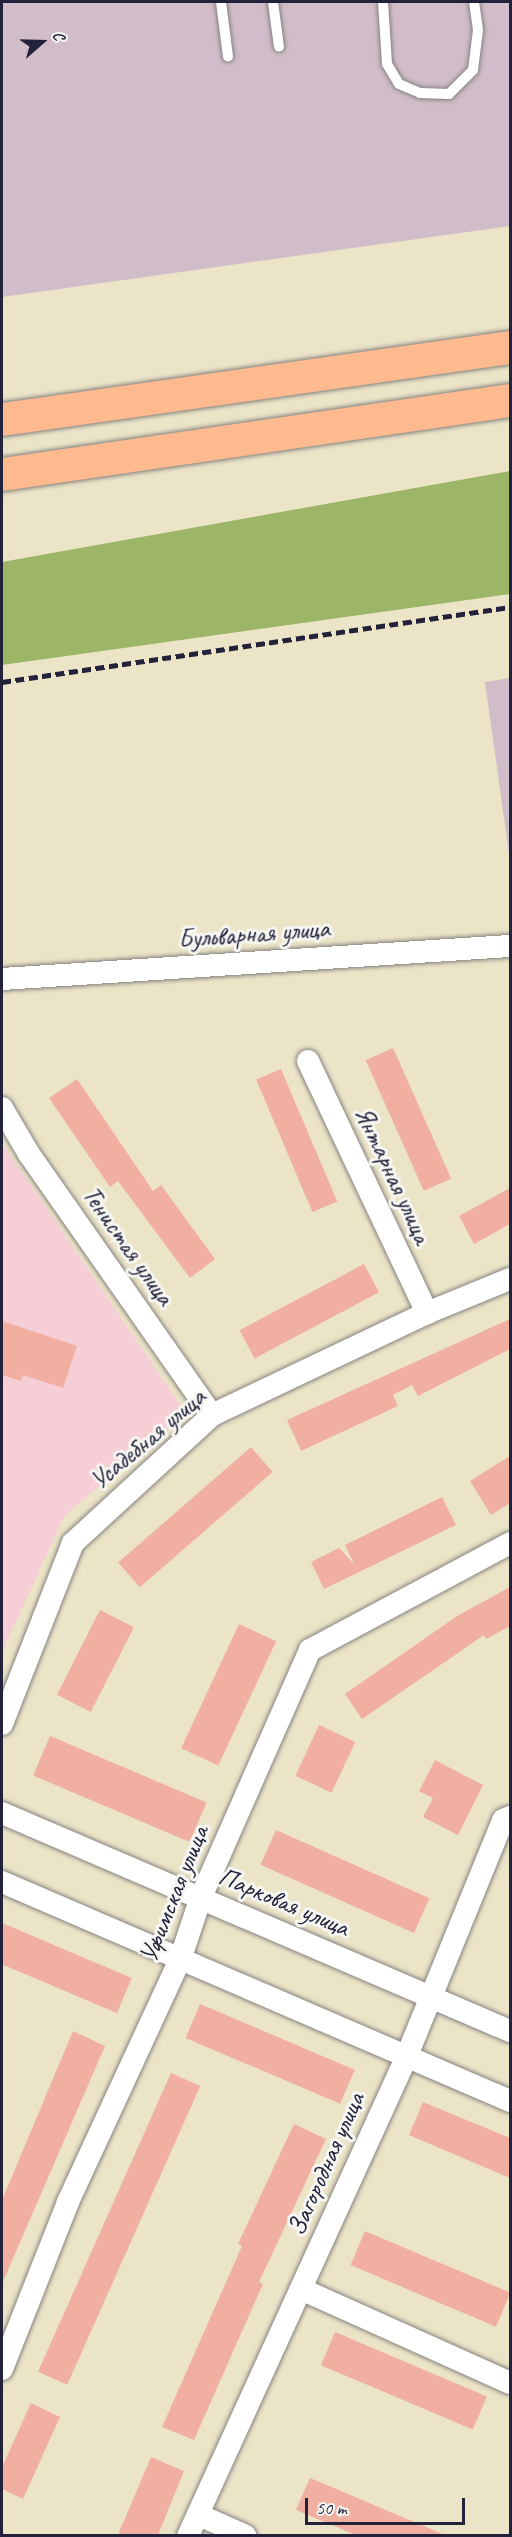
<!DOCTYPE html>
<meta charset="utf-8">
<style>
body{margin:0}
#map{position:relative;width:512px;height:2537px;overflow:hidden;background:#ebe4c7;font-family:Caveat,sans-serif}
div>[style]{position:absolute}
.built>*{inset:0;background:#f6cfd6}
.industrial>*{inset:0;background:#d1bdc9}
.forest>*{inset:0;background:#9cb566}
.building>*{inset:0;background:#f1afa2;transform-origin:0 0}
.roads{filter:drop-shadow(0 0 2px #868381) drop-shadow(0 0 2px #868381)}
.service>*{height:10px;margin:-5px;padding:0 5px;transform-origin:5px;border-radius:5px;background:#fff}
.minor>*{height:22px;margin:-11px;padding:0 11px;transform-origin:11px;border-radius:11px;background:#fff}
.trunk>*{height:33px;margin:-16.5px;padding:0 16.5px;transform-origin:16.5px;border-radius:16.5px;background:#fcba8e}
.rail>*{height:4.5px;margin-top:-2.25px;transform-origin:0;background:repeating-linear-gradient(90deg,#22223b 0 9px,transparent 0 13.5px)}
span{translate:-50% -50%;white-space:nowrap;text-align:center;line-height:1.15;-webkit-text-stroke:6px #f6f6f2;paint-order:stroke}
.street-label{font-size:26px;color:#22223b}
.frame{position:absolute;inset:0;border:3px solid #22223b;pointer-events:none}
.north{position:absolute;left:12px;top:12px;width:60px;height:60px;-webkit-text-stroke:4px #f6f6f2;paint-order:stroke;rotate:70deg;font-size:16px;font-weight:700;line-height:24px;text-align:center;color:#22223b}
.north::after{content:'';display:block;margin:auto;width:21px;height:27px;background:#22223b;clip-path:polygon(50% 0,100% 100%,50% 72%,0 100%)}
.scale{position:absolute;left:305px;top:2498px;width:160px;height:27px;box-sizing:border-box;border:3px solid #22223b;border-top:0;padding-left:8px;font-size:18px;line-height:21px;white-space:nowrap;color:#22223b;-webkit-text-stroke:4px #f6f6f2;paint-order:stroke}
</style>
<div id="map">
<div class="built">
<div style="clip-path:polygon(2px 1143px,186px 1413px,65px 1515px,2px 1652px)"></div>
</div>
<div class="industrial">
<div style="clip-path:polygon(2px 2px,510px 2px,510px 226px,2px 297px)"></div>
<div style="clip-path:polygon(510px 678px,510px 861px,485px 682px)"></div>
</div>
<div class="forest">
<div style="clip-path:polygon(510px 471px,510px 594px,2px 665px,2px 562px)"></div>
</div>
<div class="building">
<div style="left:393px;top:1048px;width:143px;height:30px;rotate:66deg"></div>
<div style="left:281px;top:1069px;width:144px;height:27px;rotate:67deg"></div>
<div style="clip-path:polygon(77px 1079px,153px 1191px,161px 1185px,215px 1259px,190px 1278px,118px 1181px,110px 1187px,49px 1098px)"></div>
<div style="clip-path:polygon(510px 1188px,510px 1224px,474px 1244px,459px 1216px)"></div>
<div style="left:364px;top:1264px;width:32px;height:141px;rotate:62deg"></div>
<div style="clip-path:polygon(510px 1319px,510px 1349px,418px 1396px,412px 1385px,393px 1395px,398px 1406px,301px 1451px,287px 1420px)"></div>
<div style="clip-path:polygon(2px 1321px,77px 1346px,63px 1388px,23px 1375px,21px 1381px,2px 1375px)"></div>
<div style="left:251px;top:1447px;width:33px;height:176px;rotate:49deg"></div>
<div style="clip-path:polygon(510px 1456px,510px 1503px,491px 1515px,470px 1481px)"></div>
<div style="clip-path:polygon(442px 1497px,456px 1525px,324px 1589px,311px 1562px,339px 1548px,354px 1564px,345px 1545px)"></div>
<div style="clip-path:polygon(510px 1587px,510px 1626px,486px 1639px,484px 1635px,362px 1719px,345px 1694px,457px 1616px)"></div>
<div style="left:100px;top:1610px;width:38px;height:95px;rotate:27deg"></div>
<div style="left:239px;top:1624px;width:41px;height:137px;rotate:25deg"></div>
<div style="left:319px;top:1725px;width:40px;height:56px;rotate:25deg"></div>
<div style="left:50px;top:1736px;width:170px;height:43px;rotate:23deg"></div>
<div style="clip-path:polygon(435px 1760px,483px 1785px,458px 1835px,423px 1817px,433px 1798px,419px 1791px)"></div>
<div style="left:276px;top:1830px;width:168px;height:38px;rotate:24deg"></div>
<div style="left:2px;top:1923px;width:141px;height:38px;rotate:23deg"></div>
<div style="left:200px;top:2004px;width:168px;height:37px;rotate:23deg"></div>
<div style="clip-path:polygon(73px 2031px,105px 2046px,2px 2284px,2px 2200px)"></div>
<div style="left:171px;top:2073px;width:32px;height:327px;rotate:24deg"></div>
<div style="clip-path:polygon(423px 2102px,510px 2138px,510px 2178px,409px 2135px)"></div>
<div style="clip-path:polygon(294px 2124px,326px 2139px,259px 2282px,263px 2284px,194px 2440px,162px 2427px,242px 2246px,238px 2244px)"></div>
<div style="left:365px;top:2231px;width:158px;height:37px;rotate:23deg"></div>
<div style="left:335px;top:2332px;width:165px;height:36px;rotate:23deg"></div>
<div style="clip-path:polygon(31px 2403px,60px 2417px,23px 2499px,2px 2489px,2px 2467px)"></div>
<div style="clip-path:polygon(151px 2457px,184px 2471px,158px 2535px,118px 2535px)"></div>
<div style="clip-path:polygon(310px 2478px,445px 2535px,356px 2535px,296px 2510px)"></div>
</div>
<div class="roads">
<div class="service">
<div style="left:221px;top:2px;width:55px;rotate:82.7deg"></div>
<div style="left:273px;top:2px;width:45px;rotate:82.4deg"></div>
<div style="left:383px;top:2px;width:62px;rotate:86.3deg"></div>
<div style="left:387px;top:64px;width:23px;rotate:59deg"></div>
<div style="left:399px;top:84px;width:23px;rotate:23deg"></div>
<div style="left:420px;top:93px;width:29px;rotate:2deg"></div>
<div style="left:449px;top:94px;width:34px;rotate:-45deg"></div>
<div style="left:473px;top:70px;width:40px;rotate:-82.9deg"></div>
<div style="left:478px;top:30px;width:28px;rotate:-98deg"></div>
</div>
<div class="minor">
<div style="left:2px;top:979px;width:509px;rotate:-3.72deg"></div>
<div style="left:308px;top:1061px;width:279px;rotate:64.7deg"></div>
<div style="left:2px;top:1108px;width:53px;rotate:59.6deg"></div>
<div style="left:29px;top:1154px;width:319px;rotate:55deg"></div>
<div style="left:2px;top:1724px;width:194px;rotate:-68.6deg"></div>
<div style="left:73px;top:1543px;width:189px;rotate:-42.6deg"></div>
<div style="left:212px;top:1415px;width:238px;rotate:-25.4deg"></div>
<div style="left:427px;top:1313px;width:90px;rotate:-22.3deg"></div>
<div style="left:2px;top:1813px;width:553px;rotate:23.23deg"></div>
<div style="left:2px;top:1882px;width:553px;rotate:23.32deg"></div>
<div style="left:301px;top:2289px;width:229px;rotate:24.2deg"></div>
<div style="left:2px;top:2369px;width:180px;rotate:-68.4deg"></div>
<div style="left:68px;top:2202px;width:267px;rotate:-65.2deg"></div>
<div style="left:180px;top:1960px;width:66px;rotate:-71.6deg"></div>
<div style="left:201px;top:1897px;width:270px;rotate:-66.2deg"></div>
<div style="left:310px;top:1650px;width:227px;rotate:-28.1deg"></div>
<div style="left:199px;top:2515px;width:51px;rotate:24.1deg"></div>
<div style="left:188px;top:2536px;width:525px;rotate:-65.48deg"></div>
<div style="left:406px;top:2058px;width:257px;rotate:-67.8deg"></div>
<div style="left:503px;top:1820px;width:8px;rotate:-23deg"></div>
</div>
<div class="trunk">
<div style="left:2px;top:419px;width:513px;rotate:-8.07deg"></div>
<div style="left:2px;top:474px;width:513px;rotate:-8.29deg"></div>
</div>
</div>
<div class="rail">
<div style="left:2px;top:682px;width:514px;rotate:-8.4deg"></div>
</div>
<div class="street-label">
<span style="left:254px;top:934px;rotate:-4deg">Бульварная улица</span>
<span style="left:393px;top:1175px;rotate:65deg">Янтарная улица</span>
<span style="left:128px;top:1246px;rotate:55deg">Тенистая улица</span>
<span style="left:148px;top:1439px;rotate:-40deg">Усадебная улица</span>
<span style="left:174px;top:1894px;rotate:-68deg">Уфимская улица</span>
<span style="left:284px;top:1902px;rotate:23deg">Парковая улица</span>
<span style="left:326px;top:2164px;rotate:-66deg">Загородная улица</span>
</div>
<div class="frame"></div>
<div class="north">С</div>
<div class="scale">50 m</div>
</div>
